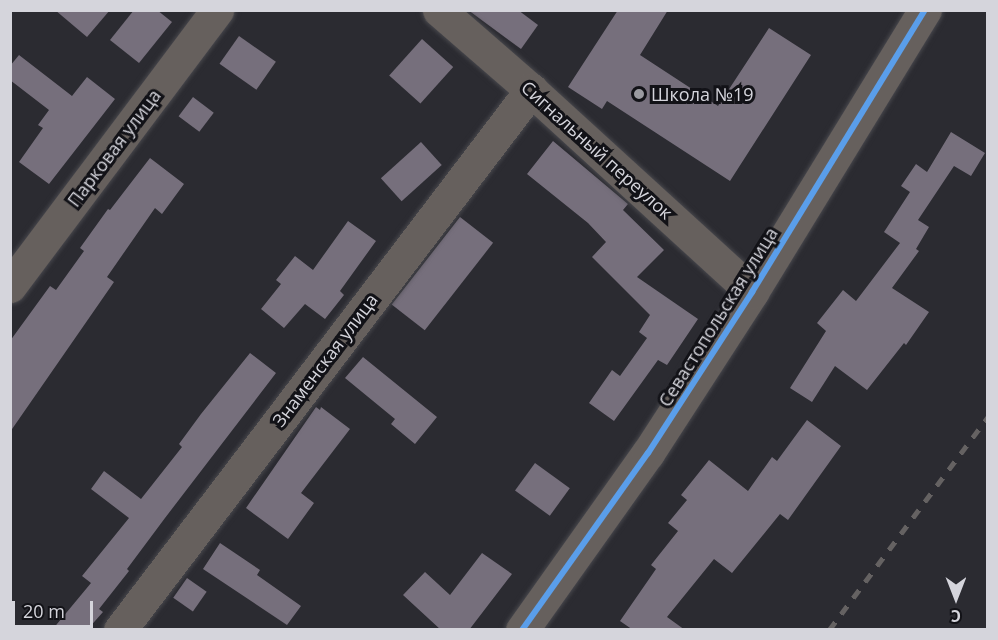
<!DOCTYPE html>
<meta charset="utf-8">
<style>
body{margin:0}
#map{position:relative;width:998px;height:640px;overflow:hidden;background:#2b2b31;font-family:"Open Sans",sans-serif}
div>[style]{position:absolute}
.building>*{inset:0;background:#766f7c;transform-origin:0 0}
.roads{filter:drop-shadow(0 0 2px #47474c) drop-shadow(0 0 2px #47474c)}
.minor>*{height:33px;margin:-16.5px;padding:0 16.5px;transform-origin:16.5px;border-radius:16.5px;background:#66605d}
.rail>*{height:4.5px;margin-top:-2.25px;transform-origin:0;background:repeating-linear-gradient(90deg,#656262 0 10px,transparent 0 20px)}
.cycleway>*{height:6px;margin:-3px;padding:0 3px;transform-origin:3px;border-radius:3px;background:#5a9eea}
.dots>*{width:16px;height:16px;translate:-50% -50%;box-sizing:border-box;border:3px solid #121217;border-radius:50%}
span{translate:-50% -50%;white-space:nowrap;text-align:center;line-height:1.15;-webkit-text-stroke:6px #121217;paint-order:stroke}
.poi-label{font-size:18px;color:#d5d5dc}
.left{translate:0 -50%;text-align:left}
.street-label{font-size:18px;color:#d5d5dc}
.frame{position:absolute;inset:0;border:12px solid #d5d5dc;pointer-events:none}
.north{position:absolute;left:926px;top:568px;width:60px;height:60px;-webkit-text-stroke:4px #121217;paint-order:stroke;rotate:180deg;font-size:16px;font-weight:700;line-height:24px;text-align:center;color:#d5d5dc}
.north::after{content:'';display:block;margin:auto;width:21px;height:27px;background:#d5d5dc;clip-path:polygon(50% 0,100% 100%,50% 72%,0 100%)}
.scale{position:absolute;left:12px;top:601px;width:81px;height:27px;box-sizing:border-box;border:3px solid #d5d5dc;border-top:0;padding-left:8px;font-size:18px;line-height:21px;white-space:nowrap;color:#d5d5dc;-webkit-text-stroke:4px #121217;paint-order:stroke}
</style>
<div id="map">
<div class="building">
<div style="clip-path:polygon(55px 10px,110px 10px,87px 37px)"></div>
<div style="clip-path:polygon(134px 10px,157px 10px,172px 22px,139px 63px,110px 40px)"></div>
<div style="clip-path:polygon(468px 10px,518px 10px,538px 25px,521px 49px)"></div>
<div style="clip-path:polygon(618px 10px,668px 10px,640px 55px,718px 106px,769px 28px,811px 55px,730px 181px,607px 101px,602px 109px,568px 87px)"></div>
<div style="left:239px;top:36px;width:45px;height:34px;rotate:35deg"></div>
<div style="left:422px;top:39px;width:42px;height:49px;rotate:42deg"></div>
<div style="clip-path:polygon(19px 55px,72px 96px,87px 77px,115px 99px,49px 184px,19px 162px,43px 128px,38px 125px,49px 110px,10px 80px,10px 66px)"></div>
<div style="left:193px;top:97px;width:26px;height:24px;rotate:37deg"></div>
<div style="clip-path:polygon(951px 132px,985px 153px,971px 176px,954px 166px,918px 220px,929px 227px,916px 249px,919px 251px,892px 288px,929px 312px,906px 345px,904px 343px,867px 390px,835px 366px,812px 402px,790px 388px,826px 331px,817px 323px,843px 290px,856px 301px,900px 243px,884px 232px,910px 192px,901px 186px,916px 164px,927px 172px)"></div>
<div style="clip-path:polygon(553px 141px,628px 204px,623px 210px,664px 250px,637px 277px,698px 319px,667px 365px,658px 360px,614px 421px,589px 403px,612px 370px,620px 376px,647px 338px,639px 332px,650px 315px,592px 257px,606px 242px,588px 223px,527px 174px)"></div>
<div style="left:421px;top:142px;width:31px;height:54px;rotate:48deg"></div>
<div style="clip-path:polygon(150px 158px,184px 184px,162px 214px,155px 208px,107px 277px,114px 282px,10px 432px,10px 341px,50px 286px,56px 290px,84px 251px,80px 248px,108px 209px,110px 210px)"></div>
<div style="left:460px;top:217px;width:42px;height:111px;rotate:38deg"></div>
<div style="clip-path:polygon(348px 221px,376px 241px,340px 291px,344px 295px,325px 319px,305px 304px,284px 328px,261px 309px,281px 284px,276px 280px,295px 256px,313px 270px)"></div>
<div style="clip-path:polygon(250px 353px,276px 373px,165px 518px,127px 569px,129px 571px,99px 609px,103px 612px,87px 630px,52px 630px,91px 583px,82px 576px,129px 518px,91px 489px,104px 471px,141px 499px,182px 447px,179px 444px,201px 414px)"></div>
<div style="clip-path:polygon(363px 357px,437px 417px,415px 444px,391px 424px,395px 419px,345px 378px)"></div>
<div style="clip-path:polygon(316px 407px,320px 410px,321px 407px,350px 429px,301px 493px,314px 503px,288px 539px,246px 508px)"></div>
<div style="clip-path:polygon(807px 420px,841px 446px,788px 520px,780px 514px,732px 573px,714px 559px,667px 617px,685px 630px,633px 630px,620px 621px,656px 569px,651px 565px,678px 531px,668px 523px,687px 500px,681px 495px,709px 460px,748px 491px,772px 457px,777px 461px)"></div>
<div style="left:535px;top:463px;width:43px;height:34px;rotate:36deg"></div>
<div style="clip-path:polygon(220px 543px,260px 570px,257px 575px,301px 606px,287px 625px,203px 569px)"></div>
<div style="clip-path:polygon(482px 553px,512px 574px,469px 630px,441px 630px,403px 595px,425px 572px,450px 595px)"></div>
<div style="left:187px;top:578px;width:24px;height:24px;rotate:35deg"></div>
</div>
<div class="roads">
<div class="minor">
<div style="left:439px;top:10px;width:122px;rotate:41deg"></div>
<div style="left:531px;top:90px;width:299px;rotate:42.4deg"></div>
<div style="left:10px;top:286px;width:345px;rotate:-53.1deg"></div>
<div style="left:120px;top:630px;width:679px;rotate:-52.72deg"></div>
<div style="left:522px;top:630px;width:217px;rotate:-54.6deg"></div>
<div style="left:648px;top:453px;width:192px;rotate:-57.1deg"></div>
<div style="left:752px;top:292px;width:331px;rotate:-58.5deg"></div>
</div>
</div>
<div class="rail">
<div style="left:829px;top:630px;width:266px;rotate:-53.3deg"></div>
</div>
<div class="cycleway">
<div style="left:522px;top:630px;width:217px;rotate:-54.6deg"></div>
<div style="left:648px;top:453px;width:192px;rotate:-57.1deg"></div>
<div style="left:752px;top:292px;width:331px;rotate:-58.5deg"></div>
</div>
<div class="dots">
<div style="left:639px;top:94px;background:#9a9aa0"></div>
</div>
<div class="poi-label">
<span class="left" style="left:651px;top:94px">Школа №19</span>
</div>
<div class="street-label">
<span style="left:114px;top:148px;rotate:-53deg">Парковая улица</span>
<span style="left:597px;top:150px;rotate:42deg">Сигнальный переулок</span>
<span style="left:718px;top:317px;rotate:-58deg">Севастопольская улица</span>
<span style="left:325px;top:360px;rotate:-53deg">Знаменская улица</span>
</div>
<div class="frame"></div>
<div class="north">С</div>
<div class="scale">20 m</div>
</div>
